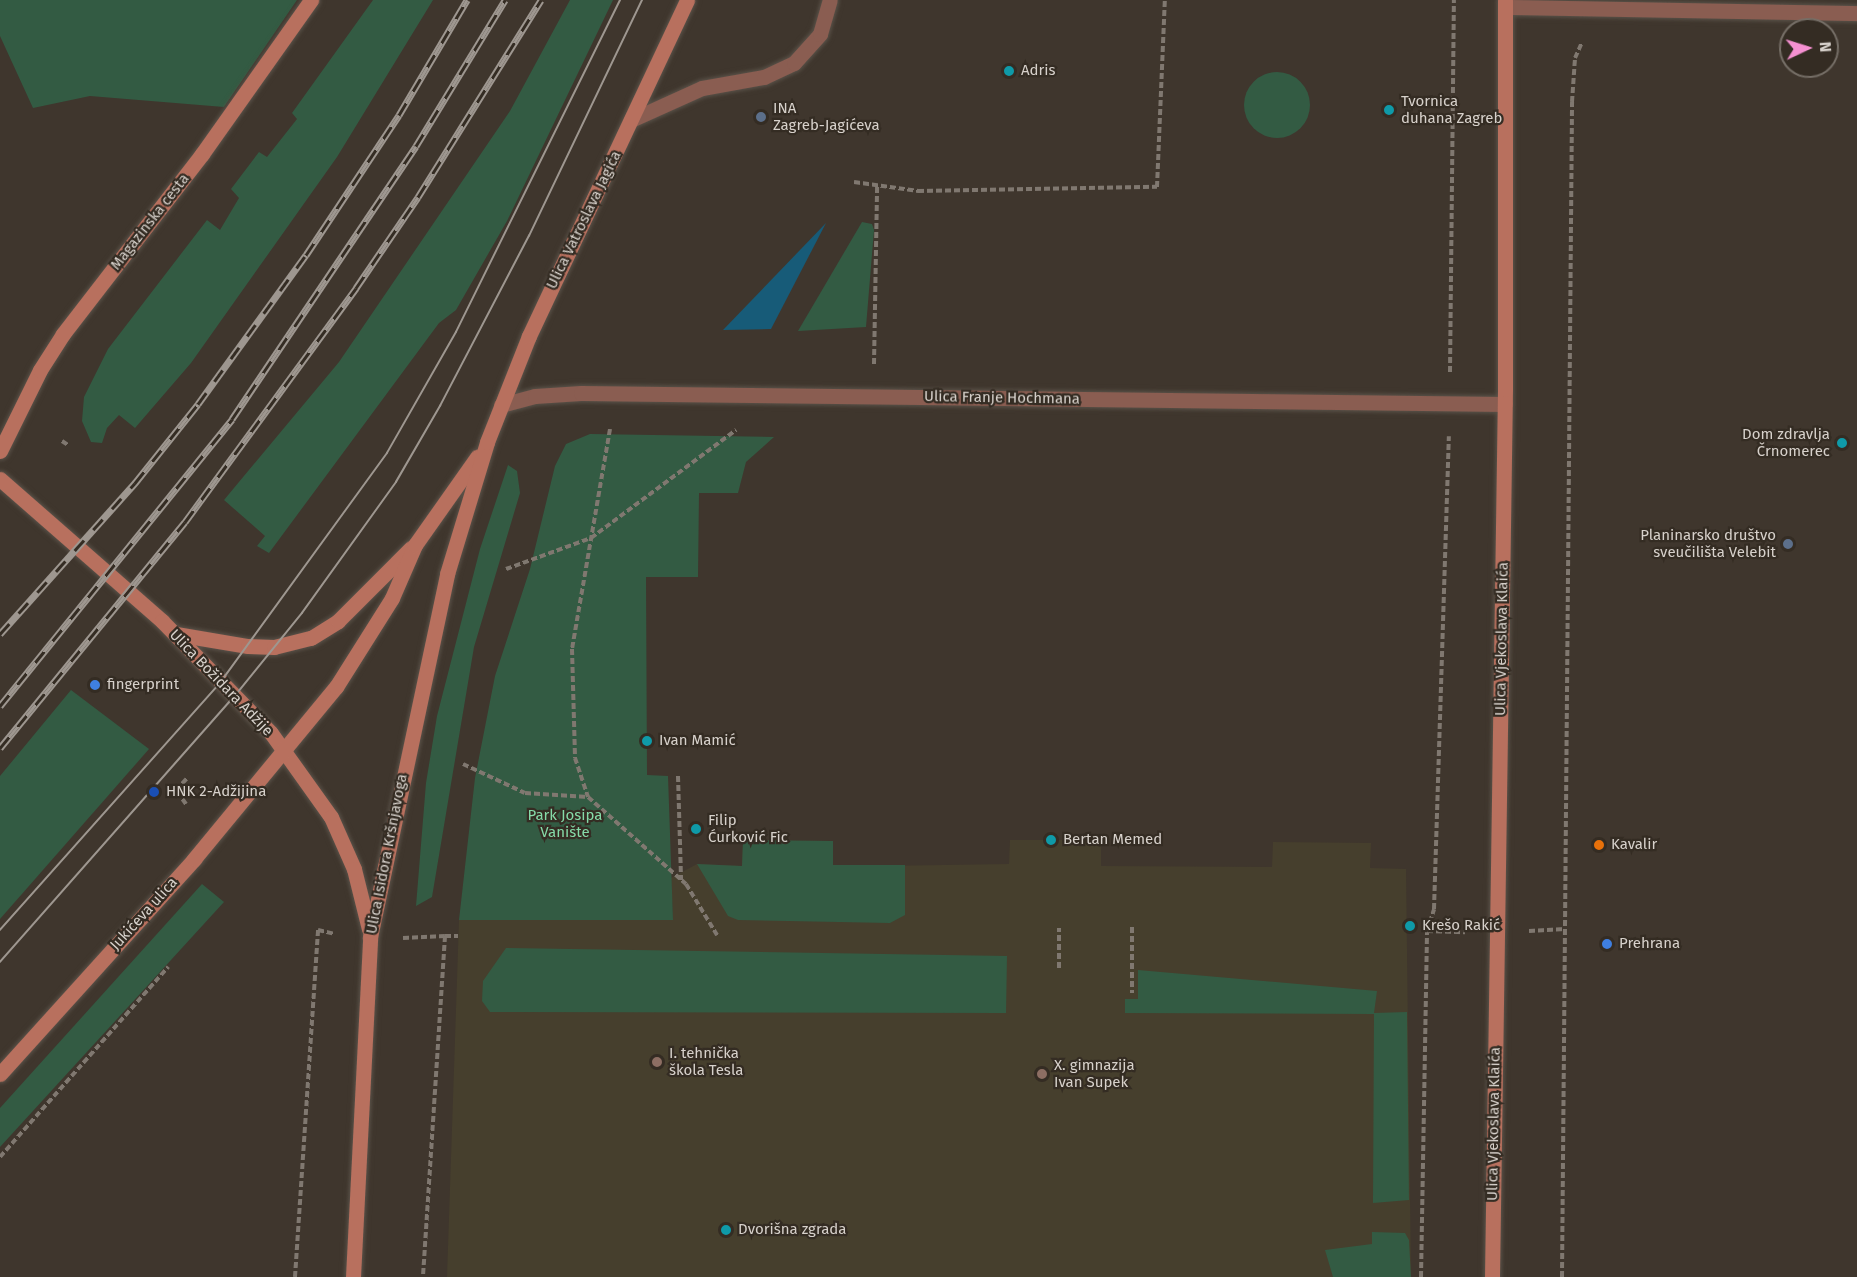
<!DOCTYPE html>
<meta charset="utf-8">
<style>
body{margin:0}
#map{position:relative;width:1857px;height:1277px;overflow:hidden;background:#3f362d;font-family:"Fira Sans",sans-serif}
div>[style]{position:absolute}
.education>*{inset:0;background:#463f2d}
.green>*{inset:0;background:#335b43}
.round{border-radius:50%}
.water>*{inset:0;background:#175b78}
.path>*{height:4px;margin-top:-2px;transform-origin:0;background:repeating-linear-gradient(90deg,#807870 0 6px,transparent 0 9px)}
.roads{filter:drop-shadow(0 0 2px #5a5249) drop-shadow(0 0 2px #5a5249)}
.lane>*{height:15px;margin:-7.5px;padding:0 7.5px;transform-origin:7.5px;border-radius:7.5px;background:#8a5d51}
.street>*{height:15px;margin:-7.5px;padding:0 7.5px;transform-origin:7.5px;border-radius:7.5px;background:#8a5d51}
.secondary>*{height:15px;margin:-7.5px;padding:0 7.5px;transform-origin:7.5px;border-radius:7.5px;background:#b8705e}
.tram>*{height:1.5px;margin:-0.75px;padding:0 0.75px;transform-origin:0.75px;border-radius:0.75px;background:#9e9790}
.rail>*{height:7px;margin-top:-3.5px;transform-origin:0;background:repeating-linear-gradient(90deg,#342c23 0 14px,#9e9790 0 28px);box-sizing:border-box;border-block:2px solid #9e9790}
.dots>*{width:16px;height:16px;translate:-50% -50%;box-sizing:border-box;border:3px solid #342c23;border-radius:50%}
span{translate:-50% -50%;white-space:nowrap;text-align:center;line-height:1.15;-webkit-text-stroke:4.5px #342c23;paint-order:stroke}
.poi-label{font-size:15px;color:#d7d1cb}
.left{translate:0 -50%;text-align:left}
.right{translate:-100% -50%;text-align:right}
.street-label{font-size:15px;color:#d7d1cb}
.park-label{font-size:15px;color:#85daa8}
.north{position:absolute;left:1779px;top:18px;width:60px;height:60px;box-sizing:border-box;background:#342c23;border:2px solid #756e66;border-radius:50%;rotate:86deg;font-size:16px;font-weight:700;line-height:24px;text-align:center;color:#d7d1cb}
.north::after{content:'';display:block;margin:auto;width:21px;height:27px;background:#f590d1;clip-path:polygon(50% 0,100% 100%,50% 72%,0 100%)}
</style>
<div id="map">
<div class="education">
<div style="clip-path:polygon(743px 840px,833px 841px,833px 865px,879px 866px,1009px 864px,1010px 840px,1101px 840px,1101px 866px,1272px 867px,1273px 842px,1371px 843px,1370px 868px,1406px 869px,1411px 1277px,447px 1277px,459px 920px,673px 920px,671px 878px,697px 864px,742px 866px)"></div>
</div>
<div class="green">
<div style="clip-path:polygon(0 0,297px 0,224px 107px,90px 96px,33px 108px,0 36px)"></div>
<div style="clip-path:polygon(373px 0,433px 0,337px 157px,191px 363px,135px 428px,119px 415px,107px 428px,102px 443px,91px 442px,82px 421px,84px 397px,108px 349px,207px 220px,220px 230px,239px 198px,231px 189px,259px 152px,267px 157px,297px 119px,292px 113px)"></div>
<div style="clip-path:polygon(570px 0,613px 0,507px 221px,456px 310px,439px 323px,269px 553px,257px 546px,265px 536px,224px 500px,339px 362px,510px 111px)"></div>
<div class="round" style="left:1244px;top:72px;width:66px;height:66px"></div>
<div style="clip-path:polygon(862px 222px,872px 224px,874px 230px,866px 327px,798px 331px)"></div>
<div style="clip-path:polygon(590px 434px,774px 437px,746px 462px,738px 493px,699px 493px,698px 577px,646px 577px,647px 775px,668px 776px,673px 920px,459px 920px,475px 778px,495px 676px,530px 569px,555px 466px,566px 444px)"></div>
<div style="clip-path:polygon(508px 465px,517px 471px,520px 493px,474px 647px,432px 897px,416px 906px,426px 783px,437px 716px,480px 549px)"></div>
<div style="clip-path:polygon(71px 690px,149px 749px,0 919px,0 776px)"></div>
<div style="clip-path:polygon(743px 840px,833px 841px,833px 865px,905px 865px,905px 915px,890px 923px,738px 920px,728px 916px,697px 864px,742px 866px)"></div>
<div style="clip-path:polygon(202px 884px,224px 902px,0 1147px,0 1108px)"></div>
<div style="clip-path:polygon(506px 948px,1007px 956px,1006px 1013px,490px 1012px,482px 1001px,483px 981px)"></div>
<div style="clip-path:polygon(1138px 970px,1377px 991px,1374px 1013px,1407px 1012px,1409px 1200px,1373px 1203px,1374px 1014px,1125px 1013px,1125px 999px,1138px 999px)"></div>
<div style="clip-path:polygon(1372px 1232px,1405px 1233px,1409px 1240px,1411px 1277px,1333px 1277px,1325px 1250px,1372px 1244px)"></div>
</div>
<div class="water">
<div style="clip-path:polygon(826px 223px,771px 329px,723px 330px)"></div>
</div>
<div class="path">
<div style="left:854px;top:182px;width:65px;rotate:8deg"></div>
<div style="left:918px;top:191px;width:239px;rotate:-1deg"></div>
<div style="left:1157px;top:187px;width:187px;rotate:-87.6deg"></div>
<div style="left:874px;top:364px;width:180px;rotate:-89deg"></div>
<div style="left:1450px;top:372px;width:372px;rotate:-89.4deg"></div>
<div style="left:610px;top:429px;width:223px;rotate:99.8deg"></div>
<div style="left:572px;top:649px;width:109px;rotate:88.4deg"></div>
<div style="left:575px;top:758px;width:41px;rotate:71.6deg"></div>
<div style="left:588px;top:797px;width:131px;rotate:41.6deg"></div>
<div style="left:686px;top:884px;width:60px;rotate:58.7deg"></div>
<div style="left:62px;top:441px;width:7px;rotate:34deg"></div>
<div style="left:506px;top:569px;width:90px;rotate:-20deg"></div>
<div style="left:591px;top:538px;width:181px;rotate:-36.7deg"></div>
<div style="left:463px;top:764px;width:68px;rotate:25.1deg"></div>
<div style="left:525px;top:793px;width:63px;rotate:3.6deg"></div>
<div style="left:678px;top:776px;width:104px;rotate:88.3deg"></div>
<div style="left:186px;top:804px;width:17px;rotate:-126deg"></div>
<div style="left:176px;top:790px;width:16px;rotate:-47deg"></div>
<div style="left:1132px;top:927px;width:66px;rotate:90deg"></div>
<div style="left:1427px;top:931px;width:38px;rotate:2deg"></div>
<div style="left:1529px;top:931px;width:36px;rotate:-3deg"></div>
<div style="left:445px;top:936px;width:13px"></div>
<div style="left:403px;top:938px;width:42px;rotate:-2.7deg"></div>
<div style="left:445px;top:936px;width:342px;rotate:93.7deg"></div>
<div style="left:1059px;top:968px;width:40px;rotate:-90deg"></div>
<div style="left:0;top:1157px;width:254px;rotate:-48.5deg"></div>
<div style="left:295px;top:1277px;width:348px;rotate:-86.2deg"></div>
<div style="left:318px;top:930px;width:17px;rotate:13deg"></div>
<div style="left:1421px;top:1277px;width:346px;rotate:-89deg"></div>
<div style="left:1427px;top:931px;width:23px;rotate:-72deg"></div>
<div style="left:1434px;top:909px;width:473px;rotate:-88.2deg"></div>
<div style="left:1562px;top:1277px;width:1175px;rotate:-89.51deg"></div>
<div style="left:1572px;top:102px;width:44px;rotate:-86.1deg"></div>
<div style="left:1575px;top:58px;width:17px;rotate:-66deg"></div>
</div>
<div class="roads">
<div class="lane">
<div style="left:631px;top:120px;width:78px;rotate:-24.3deg"></div>
<div style="left:702px;top:88px;width:63px;rotate:-10.1deg"></div>
<div style="left:764px;top:77px;width:33px;rotate:-25deg"></div>
<div style="left:794px;top:63px;width:39px;rotate:-48deg"></div>
<div style="left:820px;top:34px;width:35px;rotate:-74deg"></div>
</div>
<div class="street">
<div style="left:1505px;top:7px;width:352px;rotate:1deg"></div>
<div style="left:501px;top:405px;width:35px;rotate:-15deg"></div>
<div style="left:535px;top:396px;width:46px;rotate:-3.7deg"></div>
<div style="left:581px;top:393px;width:924px;rotate:0.68deg"></div>
</div>
<div class="secondary">
<div style="left:0;top:451px;width:90px;rotate:-63.7deg"></div>
<div style="left:40px;top:370px;width:43px;rotate:-57.4deg"></div>
<div style="left:63px;top:334px;width:227px;rotate:-52.3deg"></div>
<div style="left:202px;top:154px;width:189px;rotate:-54.7deg"></div>
<div style="left:0;top:479px;width:215px;rotate:41.2deg"></div>
<div style="left:162px;top:621px;width:156px;rotate:45.8deg"></div>
<div style="left:271px;top:733px;width:103px;rotate:54.5deg"></div>
<div style="left:331px;top:817px;width:57px;rotate:66.1deg"></div>
<div style="left:354px;top:869px;width:62px;rotate:76deg"></div>
<div style="left:176px;top:634px;width:73px;rotate:9.5deg"></div>
<div style="left:248px;top:646px;width:26px;rotate:2deg"></div>
<div style="left:274px;top:647px;width:38px;rotate:-14deg"></div>
<div style="left:311px;top:638px;width:32px;rotate:-32deg"></div>
<div style="left:338px;top:621px;width:103px;rotate:-45deg"></div>
<div style="left:0;top:1074px;width:290px;rotate:-47.9deg"></div>
<div style="left:194px;top:859px;width:223px;rotate:-50.5deg"></div>
<div style="left:336px;top:687px;width:105px;rotate:-57.8deg"></div>
<div style="left:392px;top:598px;width:58px;rotate:-66.5deg"></div>
<div style="left:415px;top:545px;width:108px;rotate:-54.8deg"></div>
<div style="left:353px;top:1277px;width:340px;rotate:-87.1deg"></div>
<div style="left:370px;top:937px;width:371px;rotate:-78deg"></div>
<div style="left:447px;top:574px;width:138px;rotate:-73.1deg"></div>
<div style="left:487px;top:442px;width:114px;rotate:-68.4deg"></div>
<div style="left:529px;top:336px;width:371px;rotate:-64.8deg"></div>
<div style="left:1492px;top:1277px;width:888px;rotate:-89.16deg"></div>
<div style="left:1505px;top:389px;width:389px;rotate:-90deg"></div>
</div>
</div>
<div class="tram">
<div style="left:0;top:930px;width:331px;rotate:-48.3deg"></div>
<div style="left:220px;top:683px;width:284px;rotate:-54deg"></div>
<div style="left:387px;top:453px;width:139px;rotate:-60.3deg"></div>
<div style="left:456px;top:332px;width:370px;rotate:-63.7deg"></div>
<div style="left:0;top:962px;width:354px;rotate:-48.6deg"></div>
<div style="left:234px;top:697px;width:108px;rotate:-51deg"></div>
<div style="left:302px;top:613px;width:161px;rotate:-54.3deg"></div>
<div style="left:396px;top:482px;width:88px;rotate:-59.9deg"></div>
<div style="left:440px;top:406px;width:192px;rotate:-62.4deg"></div>
<div style="left:529px;top:236px;width:262px;rotate:-64.4deg"></div>
</div>
<div class="rail">
<div style="left:0;top:634px;width:203px;rotate:-48.2deg"></div>
<div style="left:135px;top:483px;width:101px;rotate:-51.4deg"></div>
<div style="left:198px;top:404px;width:184px;rotate:-54.1deg"></div>
<div style="left:306px;top:255px;width:168px;rotate:-56.4deg"></div>
<div style="left:399px;top:115px;width:134px;rotate:-59.4deg"></div>
<div style="left:0;top:706px;width:369px;rotate:-51deg"></div>
<div style="left:232px;top:419px;width:329px;rotate:-56deg"></div>
<div style="left:416px;top:146px;width:171px;rotate:-58.6deg"></div>
<div style="left:0;top:748px;width:292px;rotate:-50.7deg"></div>
<div style="left:185px;top:522px;width:290px;rotate:-53.8deg"></div>
<div style="left:356px;top:288px;width:110px;rotate:-55.7deg"></div>
<div style="left:418px;top:197px;width:232px;rotate:-58deg"></div>
</div>
<div class="dots">
<div style="left:1009px;top:71px;background:#0f9aa8"></div>
<div style="left:1389px;top:110px;background:#0f9aa8"></div>
<div style="left:761px;top:117px;background:#5c6f8a"></div>
<div style="left:1842px;top:443px;background:#0f9aa8"></div>
<div style="left:1788px;top:544px;background:#5c6f8a"></div>
<div style="left:95px;top:685px;background:#3f7fe0"></div>
<div style="left:647px;top:741px;background:#0f9aa8"></div>
<div style="left:154px;top:792px;background:#1a4fb4"></div>
<div style="left:696px;top:829px;background:#0f9aa8"></div>
<div style="left:1051px;top:840px;background:#0f9aa8"></div>
<div style="left:1599px;top:845px;background:#e8710a"></div>
<div style="left:1410px;top:926px;background:#0f9aa8"></div>
<div style="left:1607px;top:944px;background:#3f7fe0"></div>
<div style="left:657px;top:1062px;background:#8d6e63"></div>
<div style="left:1042px;top:1074px;background:#8d6e63"></div>
<div style="left:726px;top:1230px;background:#0f9aa8"></div>
</div>
<div class="poi-label">
<span class="left" style="left:1021px;top:71px">Adris</span>
<span class="left" style="left:1401px;top:110px">Tvornica<br>duhana Zagreb</span>
<span class="left" style="left:773px;top:117px">INA<br>Zagreb-Jagićeva</span>
<span class="right" style="left:1830px;top:443px">Dom zdravlja<br>Črnomerec</span>
<span class="right" style="left:1776px;top:544px">Planinarsko društvo<br>sveučilišta Velebit</span>
<span class="left" style="left:107px;top:685px">fingerprint</span>
<span class="left" style="left:659px;top:741px">Ivan Mamić</span>
<span class="left" style="left:166px;top:792px">HNK 2-Adžijina</span>
<span class="left" style="left:708px;top:829px">Filip<br>Ćurković Fic</span>
<span class="left" style="left:1063px;top:840px">Bertan Memed</span>
<span class="left" style="left:1611px;top:845px">Kavalir</span>
<span class="left" style="left:1422px;top:926px">Krešo Rakić</span>
<span class="left" style="left:1619px;top:944px">Prehrana</span>
<span class="left" style="left:669px;top:1062px">I. tehnička<br>škola Tesla</span>
<span class="left" style="left:1054px;top:1074px">X. gimnazija<br>Ivan Supek</span>
<span class="left" style="left:738px;top:1230px">Dvorišna zgrada</span>
</div>
<div class="street-label">
<span style="left:584px;top:220px;rotate:-64deg">Ulica Vatroslava Jagića</span>
<span style="left:150px;top:222px;rotate:-52deg">Magazinska cesta</span>
<span style="left:1002px;top:398px;rotate:1deg">Ulica Franje Hochmana</span>
<span style="left:1502px;top:639px;rotate:-89deg">Ulica Vjekoslava Klaića</span>
<span style="left:221px;top:683px;rotate:46deg">Ulica Božidara Adžije</span>
<span style="left:387px;top:854px;rotate:-79deg">Ulica Isidora Kršnjavoga</span>
<span style="left:144px;top:914px;rotate:-48deg">Jukićeva ulica</span>
<span style="left:1494px;top:1124px;rotate:-89deg">Ulica Vjekoslava Klaića</span>
</div>
<div class="park-label">
<span style="left:565px;top:824px">Park Josipa<br>Vanište</span>
</div>
<div class="north">N</div>
</div>
